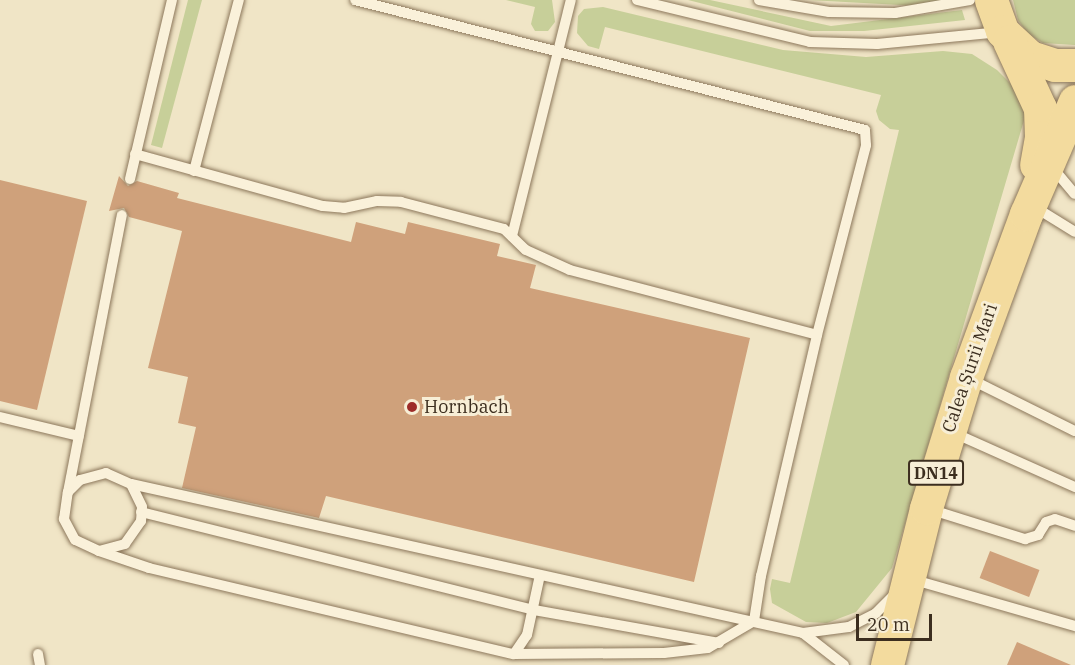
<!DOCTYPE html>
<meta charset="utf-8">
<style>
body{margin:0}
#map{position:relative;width:1075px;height:665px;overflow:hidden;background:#f0e5c6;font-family:"IBM Plex Serif",serif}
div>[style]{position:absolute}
.green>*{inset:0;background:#c7cf99}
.building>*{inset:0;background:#cfa17b;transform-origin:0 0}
.roads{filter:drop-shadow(0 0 2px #8c775b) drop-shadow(0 0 2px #8c775b)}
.service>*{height:10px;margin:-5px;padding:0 5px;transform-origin:5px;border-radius:5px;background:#faf1da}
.primary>*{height:33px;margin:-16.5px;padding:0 16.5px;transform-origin:16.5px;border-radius:16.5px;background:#f3db9e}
.dots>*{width:16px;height:16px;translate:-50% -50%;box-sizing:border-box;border:3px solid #f7eed6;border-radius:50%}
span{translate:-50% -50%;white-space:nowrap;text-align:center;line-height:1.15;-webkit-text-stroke:6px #f7eed6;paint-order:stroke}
.shield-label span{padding:2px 4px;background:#f7eed6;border:2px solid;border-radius:4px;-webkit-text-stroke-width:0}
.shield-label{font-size:16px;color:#3c2e1f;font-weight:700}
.street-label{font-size:18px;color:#3c2e1f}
.poi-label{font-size:18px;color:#3c2e1f}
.left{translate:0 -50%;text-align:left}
.scale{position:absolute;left:856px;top:614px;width:76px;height:27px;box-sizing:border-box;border:3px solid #3c2e1f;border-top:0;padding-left:8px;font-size:18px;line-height:21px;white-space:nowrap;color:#3c2e1f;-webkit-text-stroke:4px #f7eed6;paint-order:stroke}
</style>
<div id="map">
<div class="green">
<div style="clip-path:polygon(188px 0,202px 0,162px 148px,151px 145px)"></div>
<div style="clip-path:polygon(506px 0,552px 0,555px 22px,548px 31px,535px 31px,531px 24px,535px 7px)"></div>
<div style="clip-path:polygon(688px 0,710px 0,831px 26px,962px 10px,965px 20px,864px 31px,810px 31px)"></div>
<div style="clip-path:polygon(809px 0,941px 0,918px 6px)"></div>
<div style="clip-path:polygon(1013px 0,1075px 0,1075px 45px,1043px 43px,1028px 34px,1018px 20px)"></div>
<div style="clip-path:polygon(603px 7px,783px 50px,866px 57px,943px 51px,972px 54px,997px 70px,1020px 93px,1025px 117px,892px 568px,856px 612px,827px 623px,806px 622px,772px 603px,770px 589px,772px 579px,790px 583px,899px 130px,890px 129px,879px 120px,876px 111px,881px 95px,605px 27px,599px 49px,588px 46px,577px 33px,578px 16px,584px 9px)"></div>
</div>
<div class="building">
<div style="clip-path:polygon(119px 176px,128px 186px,137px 181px,179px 193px,177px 198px,351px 242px,356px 222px,405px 234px,408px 222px,500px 244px,497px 256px,536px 265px,530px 288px,750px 338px,694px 582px,326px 496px,319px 518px,182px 488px,196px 427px,178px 423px,188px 377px,148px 368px,182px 231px,129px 217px,124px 208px,109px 211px)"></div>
<div style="clip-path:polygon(0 180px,87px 201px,37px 410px,0 401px)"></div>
<div style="left:990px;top:551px;width:53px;height:29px;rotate:21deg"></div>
<div style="clip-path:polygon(1017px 642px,1071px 665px,1007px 665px)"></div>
</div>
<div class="roads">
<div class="service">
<div style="left:637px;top:0;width:178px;rotate:13.6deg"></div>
<div style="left:810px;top:42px;width:67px;rotate:1.7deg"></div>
<div style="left:877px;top:44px;width:124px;rotate:-5.6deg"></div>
<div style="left:759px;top:0;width:71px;rotate:9.7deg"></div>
<div style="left:829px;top:12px;width:66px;rotate:0.9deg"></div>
<div style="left:895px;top:13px;width:76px;rotate:-9.8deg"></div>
<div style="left:135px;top:154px;width:195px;rotate:15.5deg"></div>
<div style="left:323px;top:206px;width:21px;rotate:5deg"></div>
<div style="left:344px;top:208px;width:34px;rotate:-12deg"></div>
<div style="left:377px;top:201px;width:24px;rotate:2deg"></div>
<div style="left:401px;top:202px;width:106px;rotate:14.7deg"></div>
<div style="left:504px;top:229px;width:30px;rotate:44deg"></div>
<div style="left:526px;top:250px;width:48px;rotate:24.4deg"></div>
<div style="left:570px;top:270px;width:255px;rotate:14.7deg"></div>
<div style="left:1052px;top:167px;width:35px;rotate:50deg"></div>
<div style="left:194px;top:171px;width:177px;rotate:-75.3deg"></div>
<div style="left:130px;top:179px;width:184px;rotate:-76.8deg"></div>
<div style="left:1033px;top:206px;width:49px;rotate:31.8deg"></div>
<div style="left:512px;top:236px;width:243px;rotate:-76deg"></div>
<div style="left:968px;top:378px;width:119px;rotate:26.4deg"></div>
<div style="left:0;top:417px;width:81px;rotate:13.5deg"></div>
<div style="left:954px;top:433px;width:133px;rotate:24.1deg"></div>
<div style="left:131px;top:484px;width:25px;rotate:64deg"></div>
<div style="left:142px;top:507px;width:14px;rotate:94deg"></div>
<div style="left:141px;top:521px;width:28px;rotate:125deg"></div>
<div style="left:125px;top:544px;width:27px;rotate:165deg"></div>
<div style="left:99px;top:551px;width:26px;rotate:-155deg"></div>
<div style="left:75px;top:540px;width:24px;rotate:-118deg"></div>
<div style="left:64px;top:519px;width:27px;rotate:-82deg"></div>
<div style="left:68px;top:492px;width:17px;rotate:-45deg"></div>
<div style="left:80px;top:480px;width:27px;rotate:-15deg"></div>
<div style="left:106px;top:473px;width:27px;rotate:24deg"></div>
<div style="left:131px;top:484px;width:688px;rotate:12.5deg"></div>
<div style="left:803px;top:633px;width:46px;rotate:-7.4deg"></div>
<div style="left:849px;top:627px;width:30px;rotate:-27deg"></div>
<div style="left:876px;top:613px;width:25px;rotate:-45deg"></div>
<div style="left:68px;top:492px;width:282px;rotate:-79deg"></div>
<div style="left:929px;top:509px;width:101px;rotate:17.4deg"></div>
<div style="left:1025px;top:539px;width:14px;rotate:-17deg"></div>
<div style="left:1038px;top:535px;width:15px;rotate:-58deg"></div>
<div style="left:1046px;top:522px;width:9px;rotate:-18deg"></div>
<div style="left:1055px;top:519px;width:21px;rotate:19deg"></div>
<div style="left:141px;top:512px;width:405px;rotate:14deg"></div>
<div style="left:534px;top:610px;width:188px;rotate:10.1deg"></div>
<div style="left:99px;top:551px;width:53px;rotate:18.8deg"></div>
<div style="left:149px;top:568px;width:375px;rotate:13.3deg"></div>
<div style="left:514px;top:654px;width:150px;rotate:-0.4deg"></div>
<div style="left:664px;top:653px;width:44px;rotate:-6.5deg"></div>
<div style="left:708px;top:648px;width:53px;rotate:-30.4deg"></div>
<div style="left:754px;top:621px;width:46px;rotate:-81.2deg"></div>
<div style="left:761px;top:576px;width:247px;rotate:-76.9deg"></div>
<div style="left:817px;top:335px;width:196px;rotate:-75.5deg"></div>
<div style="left:866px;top:145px;width:15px;rotate:-94deg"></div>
<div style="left:865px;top:130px;width:526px;rotate:-165.7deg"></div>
<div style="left:911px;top:579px;width:171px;rotate:16deg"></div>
<div style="left:803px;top:633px;width:52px;rotate:38deg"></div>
<div style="left:38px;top:654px;width:11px;rotate:80deg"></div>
<div style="left:514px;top:654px;width:23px;rotate:-56deg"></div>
<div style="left:527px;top:635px;width:61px;rotate:-77.8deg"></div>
</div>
<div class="primary">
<div style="left:991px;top:0;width:33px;rotate:70deg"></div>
<div style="left:1002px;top:31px;width:38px;rotate:43deg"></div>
<div style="left:1030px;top:57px;width:26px;rotate:18deg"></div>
<div style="left:1055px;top:65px;width:20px"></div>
<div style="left:1009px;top:41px;width:74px;rotate:65.2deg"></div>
<div style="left:1040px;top:108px;width:29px;rotate:88deg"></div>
<div style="left:1041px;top:137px;width:28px;rotate:100deg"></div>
<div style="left:887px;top:665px;width:162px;rotate:-76deg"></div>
<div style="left:926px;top:508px;width:137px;rotate:-73deg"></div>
<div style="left:966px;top:377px;width:174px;rotate:-69.8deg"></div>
<div style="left:1026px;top:214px;width:123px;rotate:-66.6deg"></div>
</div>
</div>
<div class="dots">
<div style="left:412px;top:407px;background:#9d2c29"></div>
</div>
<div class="shield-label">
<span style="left:936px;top:473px">DN14</span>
</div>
<div class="street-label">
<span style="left:970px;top:368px;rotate:-71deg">Calea Șurii Mari</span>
</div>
<div class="poi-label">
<span class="left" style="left:424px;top:407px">Hornbach</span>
</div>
<div class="scale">20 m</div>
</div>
